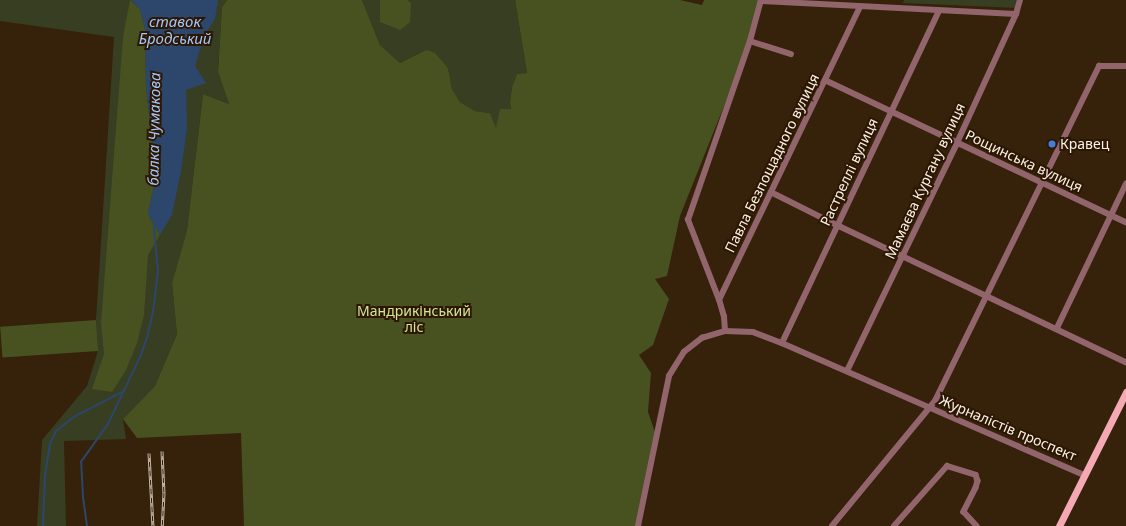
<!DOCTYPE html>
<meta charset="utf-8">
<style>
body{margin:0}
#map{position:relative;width:1126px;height:526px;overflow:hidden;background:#36210a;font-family:"Noto Sans",sans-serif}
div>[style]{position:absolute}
.green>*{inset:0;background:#373e22}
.forest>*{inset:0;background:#475220;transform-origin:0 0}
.water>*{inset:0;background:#2c466c}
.stream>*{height:1.5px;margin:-0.75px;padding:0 0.75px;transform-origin:0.75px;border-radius:0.75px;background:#2c466c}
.minor>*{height:5.5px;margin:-2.75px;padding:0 2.75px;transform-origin:2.75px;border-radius:2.75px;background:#92656c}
.major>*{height:7px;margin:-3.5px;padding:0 3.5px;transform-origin:3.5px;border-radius:3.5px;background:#f4a9b5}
.rail>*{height:3px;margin-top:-1.5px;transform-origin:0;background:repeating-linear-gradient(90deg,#2c1702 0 4.5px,#c7b8aa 0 9px);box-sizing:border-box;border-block:1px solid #c7b8aa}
.dots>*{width:11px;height:11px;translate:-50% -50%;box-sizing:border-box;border:2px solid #2c1702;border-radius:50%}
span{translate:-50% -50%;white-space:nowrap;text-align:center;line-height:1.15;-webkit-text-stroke:4px #2c1702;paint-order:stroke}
.poi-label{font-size:14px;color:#fdf1e6}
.left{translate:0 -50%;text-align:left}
.street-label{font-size:14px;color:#fdf1e6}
.park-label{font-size:14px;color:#d3e698}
.water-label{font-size:15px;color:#a4c6fa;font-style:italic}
</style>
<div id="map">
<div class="green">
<div style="clip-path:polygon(0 0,227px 0,222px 7px,218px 72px,229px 104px,203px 94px,187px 230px,172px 283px,177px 334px,155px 386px,123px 419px,126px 439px,64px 441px,66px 526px,37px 526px,42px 440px,87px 386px,98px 351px,96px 320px,114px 37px,0 21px)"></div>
<div style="clip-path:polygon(362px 0,515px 0,527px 73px,517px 74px,512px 87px,510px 102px,511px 109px,496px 129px,490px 113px,475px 111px,460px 102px,452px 89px,448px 68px,426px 50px,400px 63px,380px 45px)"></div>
<div style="clip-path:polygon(904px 0,1018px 0,1017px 8px,903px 3px)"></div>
</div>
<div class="forest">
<div style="clip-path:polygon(130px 0,140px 9px,145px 29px,146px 87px,156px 176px,148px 214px,160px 235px,148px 255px,144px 315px,137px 343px,126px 370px,112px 392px,92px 389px,104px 354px,101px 323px,123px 37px)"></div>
<div style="clip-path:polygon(227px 0,362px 0,380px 45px,400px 63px,426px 50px,435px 53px,448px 68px,452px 89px,460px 102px,475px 111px,490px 113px,496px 128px,500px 109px,511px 109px,510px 102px,512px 87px,517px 74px,527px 73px,515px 0,680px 0,702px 5px,704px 0,761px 0,750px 41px,680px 216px,667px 276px,655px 279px,669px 299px,653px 345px,639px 355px,651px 373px,648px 412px,656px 435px,638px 526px,244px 526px,241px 433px,137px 438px,123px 419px,155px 386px,177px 334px,172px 283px,187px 230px,203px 94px,229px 104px,218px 72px,222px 7px)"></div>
<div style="clip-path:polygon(380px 0,407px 0,411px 3px,410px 22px,400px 30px,380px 22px)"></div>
<div style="left:96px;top:320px;width:31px;height:96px;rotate:86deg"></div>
</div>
<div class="water">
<div style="clip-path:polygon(131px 0,218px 0,215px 19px,204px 36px,195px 66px,206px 83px,186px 90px,187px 128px,181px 171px,172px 215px,160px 235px,148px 214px,156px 176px,146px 87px,145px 29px,140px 9px)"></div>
</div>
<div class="stream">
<div style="left:43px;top:526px;width:50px;rotate:-87.7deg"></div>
<div style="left:45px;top:476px;width:32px;rotate:-81deg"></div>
<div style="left:50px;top:444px;width:14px;rotate:-65deg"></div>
<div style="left:56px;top:431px;width:23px;rotate:-38deg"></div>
<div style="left:74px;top:417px;width:54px;rotate:-27.5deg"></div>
<div style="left:87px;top:526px;width:29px;rotate:-98deg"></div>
<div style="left:83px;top:497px;width:35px;rotate:-93deg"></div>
<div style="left:81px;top:462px;width:47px;rotate:-54.6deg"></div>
<div style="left:108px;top:424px;width:76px;rotate:-64.4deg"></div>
<div style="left:141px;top:355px;width:18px;rotate:-71deg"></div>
<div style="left:147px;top:338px;width:27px;rotate:-77deg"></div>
<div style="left:153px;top:312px;width:41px;rotate:-83deg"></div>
<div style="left:158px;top:271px;width:41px;rotate:-95.6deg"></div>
<div style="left:154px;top:230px;width:5px;rotate:-79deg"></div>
</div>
<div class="minor">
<div style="left:761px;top:1px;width:255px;rotate:2.9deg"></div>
<div style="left:750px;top:41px;width:43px;rotate:17.6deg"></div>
<div style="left:825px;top:80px;width:333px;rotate:25.3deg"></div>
<div style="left:771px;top:192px;width:74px;rotate:26.6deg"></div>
<div style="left:837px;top:225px;width:320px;rotate:25.4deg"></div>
<div style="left:719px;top:300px;width:86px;rotate:-111.2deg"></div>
<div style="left:688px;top:220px;width:189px;rotate:-70.9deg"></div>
<div style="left:750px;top:41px;width:42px;rotate:-75deg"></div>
<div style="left:1057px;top:328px;width:160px;rotate:-64.4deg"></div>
<div style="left:725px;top:331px;width:14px;rotate:-94deg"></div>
<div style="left:724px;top:317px;width:18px;rotate:-106deg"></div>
<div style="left:719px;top:300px;width:325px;rotate:-64.3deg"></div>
<div style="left:782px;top:343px;width:367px;rotate:-64.7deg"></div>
<div style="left:847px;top:371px;width:253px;rotate:-64.2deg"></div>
<div style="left:957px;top:143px;width:142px;rotate:-65.4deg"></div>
<div style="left:1016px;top:14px;width:15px;rotate:-74deg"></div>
<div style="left:638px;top:526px;width:153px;rotate:-78.3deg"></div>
<div style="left:669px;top:376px;width:28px;rotate:-58deg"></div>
<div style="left:684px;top:352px;width:23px;rotate:-38deg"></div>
<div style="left:702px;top:338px;width:24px;rotate:-17deg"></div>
<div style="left:725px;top:331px;width:28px;rotate:2deg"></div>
<div style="left:753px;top:332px;width:31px;rotate:21deg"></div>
<div style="left:782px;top:343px;width:330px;rotate:23.6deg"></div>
<div style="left:832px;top:526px;width:162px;rotate:-50.5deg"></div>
<div style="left:935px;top:401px;width:373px;rotate:-63.9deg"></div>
<div style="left:1099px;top:66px;width:27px"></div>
<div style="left:894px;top:526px;width:80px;rotate:-48.5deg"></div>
<div style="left:947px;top:466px;width:30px;rotate:17deg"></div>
<div style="left:976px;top:475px;width:6px;rotate:72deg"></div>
<div style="left:978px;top:481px;width:7px;rotate:106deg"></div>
<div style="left:976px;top:488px;width:27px;rotate:117deg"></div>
<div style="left:964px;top:512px;width:19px;rotate:47deg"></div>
</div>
<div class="major">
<div style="left:1059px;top:526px;width:150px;rotate:-63.4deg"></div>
</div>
<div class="rail">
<div style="left:162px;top:451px;width:42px;rotate:87.3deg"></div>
<div style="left:164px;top:493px;width:33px;rotate:93deg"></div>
<div style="left:149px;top:453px;width:73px;rotate:86.9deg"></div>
</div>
<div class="dots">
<div style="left:1052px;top:144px;background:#3f7fe0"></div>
</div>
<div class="poi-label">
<span class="left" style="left:1060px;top:144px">Кравец</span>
</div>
<div class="street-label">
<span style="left:1024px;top:161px;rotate:25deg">Рощинська вулиця</span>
<span style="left:772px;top:163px;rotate:-64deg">Павла Безпощадного вулиця</span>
<span style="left:849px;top:172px;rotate:-65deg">Растреллі вулиця</span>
<span style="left:925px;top:181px;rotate:-65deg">Мамаєва Кургану вулиця</span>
<span style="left:1008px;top:428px;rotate:23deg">Журналістів проспект</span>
</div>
<div class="park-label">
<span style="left:414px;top:319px">Мандрикінський<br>ліс</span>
</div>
<div class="water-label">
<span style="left:175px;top:30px">ставок<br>Бродський</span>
<span style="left:154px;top:129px;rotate:-89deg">балка Чумакова</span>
</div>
</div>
